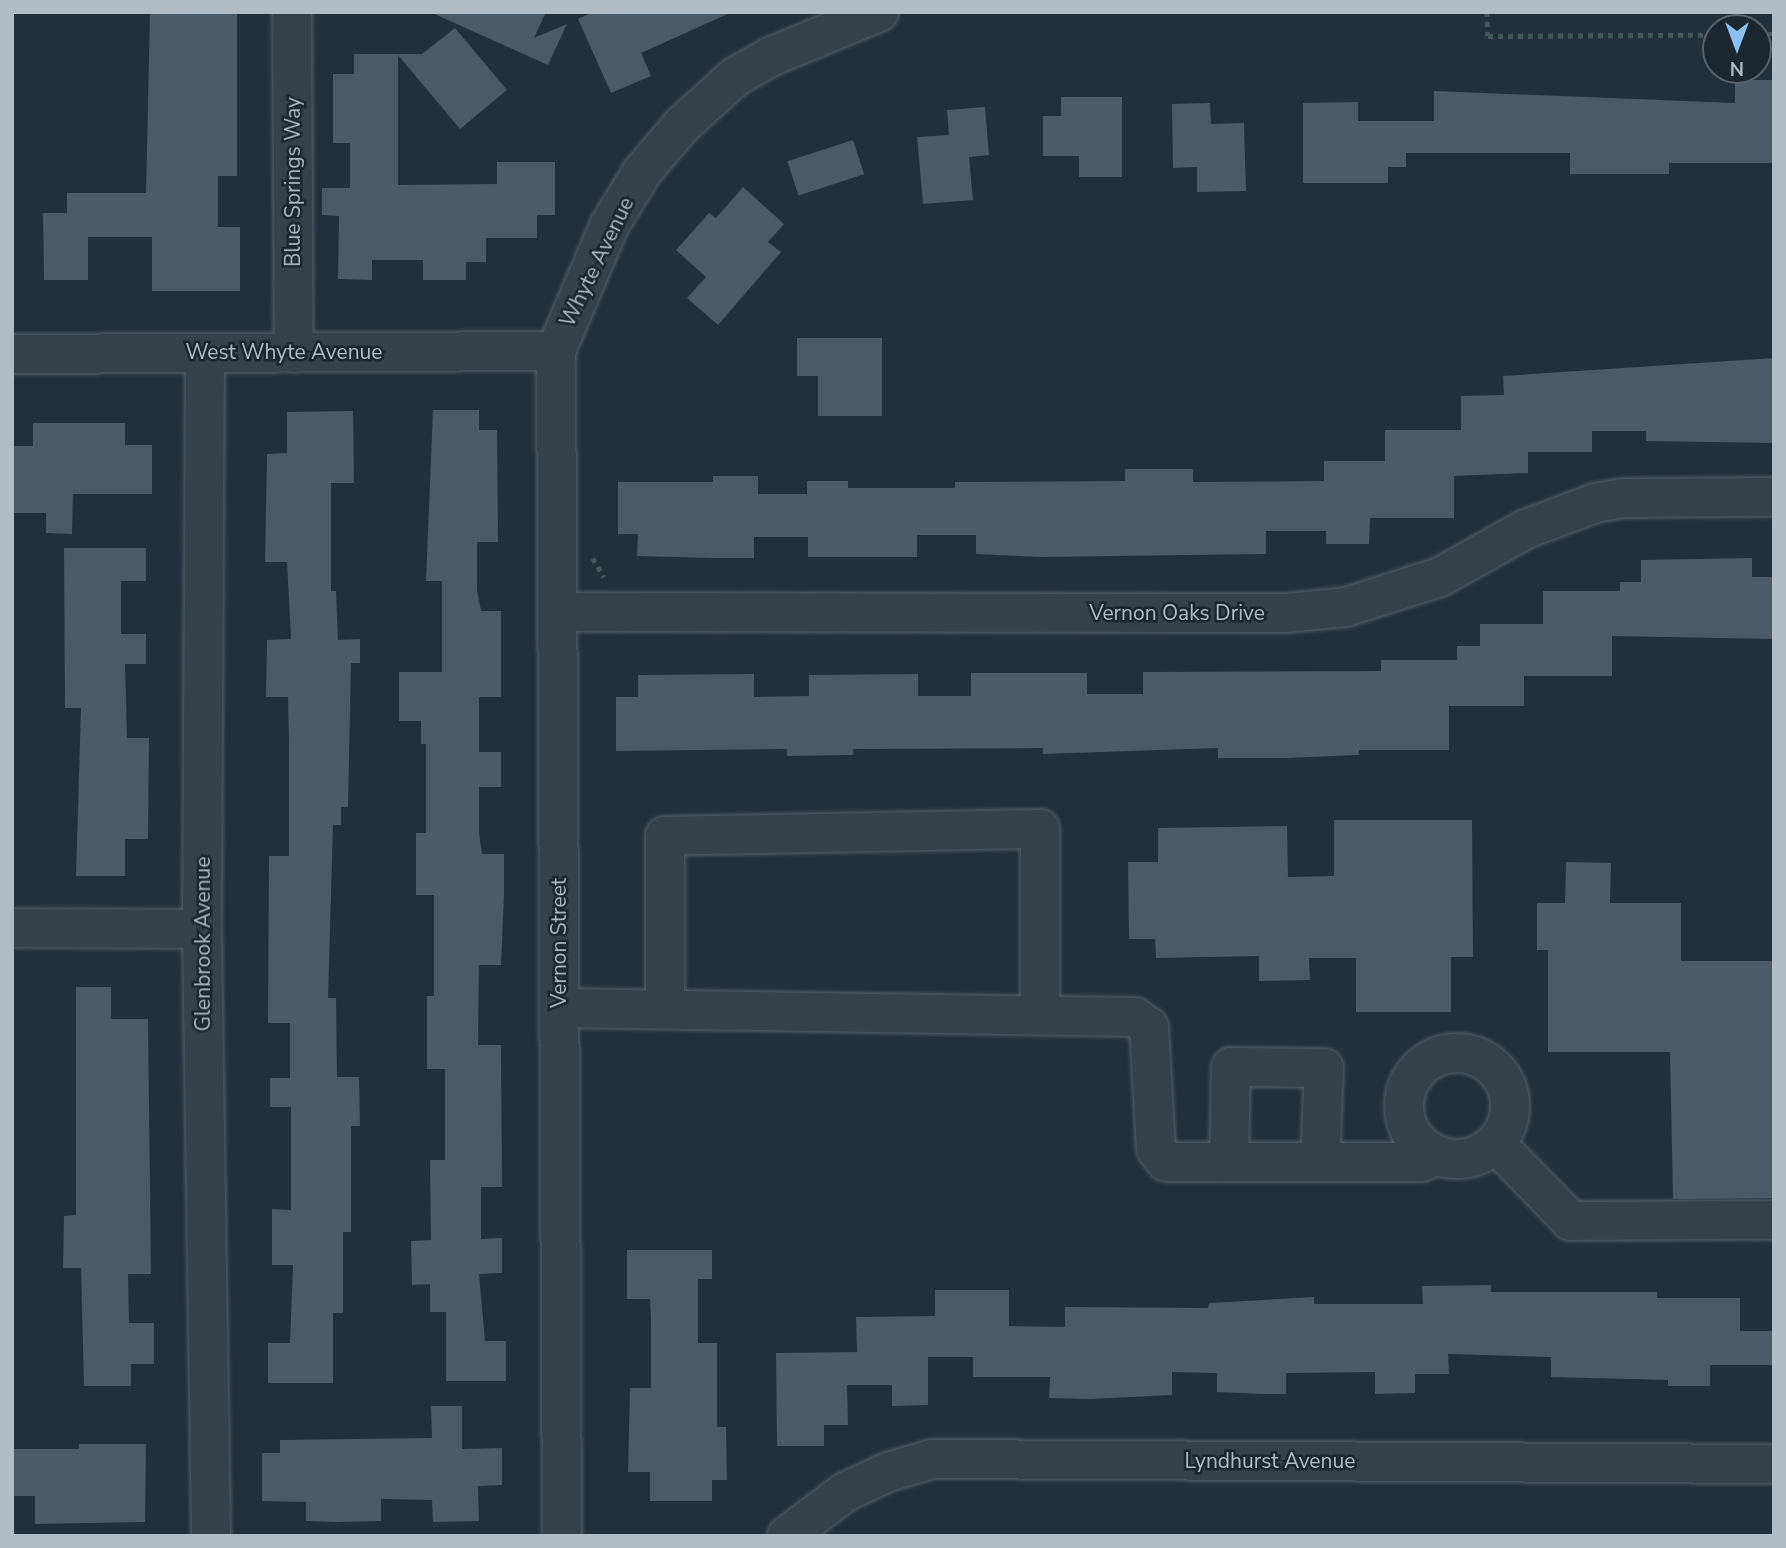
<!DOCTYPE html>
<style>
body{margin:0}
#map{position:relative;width:1786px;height:1548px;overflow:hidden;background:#232f39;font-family:"Nunito Sans",sans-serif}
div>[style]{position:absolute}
.building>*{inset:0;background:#4c5a65;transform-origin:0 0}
.path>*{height:4.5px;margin-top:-2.25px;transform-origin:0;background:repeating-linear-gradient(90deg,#455858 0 5px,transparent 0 10px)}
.roads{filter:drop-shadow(0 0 2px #555f67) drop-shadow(0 0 2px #555f67)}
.minor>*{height:38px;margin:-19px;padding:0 19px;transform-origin:19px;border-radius:19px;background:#374149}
.minor>.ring{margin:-19px;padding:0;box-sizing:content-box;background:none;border:38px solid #374149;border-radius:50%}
span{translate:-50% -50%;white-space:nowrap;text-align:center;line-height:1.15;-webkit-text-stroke:5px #1c262e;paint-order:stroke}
.street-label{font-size:21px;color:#b2bcc5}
.frame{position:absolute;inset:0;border:14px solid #b2bcc5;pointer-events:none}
.north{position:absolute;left:1702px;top:14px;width:70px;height:70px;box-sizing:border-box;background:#1c262e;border:2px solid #58626a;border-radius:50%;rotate:180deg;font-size:19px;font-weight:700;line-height:28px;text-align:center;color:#b2bcc5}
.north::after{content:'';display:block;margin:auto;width:24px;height:32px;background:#8bc1f1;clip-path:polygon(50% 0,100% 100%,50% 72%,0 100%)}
</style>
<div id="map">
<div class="building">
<div style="clip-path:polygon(150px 12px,237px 12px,237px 176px,218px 176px,218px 227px,240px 227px,240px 291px,152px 291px,152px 237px,88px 237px,88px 280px,44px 280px,43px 213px,67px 213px,67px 193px,146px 193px)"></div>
<div style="clip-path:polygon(430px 12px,546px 12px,534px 38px,567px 24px,548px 65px)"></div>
<div style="clip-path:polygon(593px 12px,732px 12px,641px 53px,651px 76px,611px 93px,578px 19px)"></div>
<div style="clip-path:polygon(455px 28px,507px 90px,460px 129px,398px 55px,398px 185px,497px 184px,497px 162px,555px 162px,555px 215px,537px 215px,537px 238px,486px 238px,486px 262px,466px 262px,466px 280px,423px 280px,423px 260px,372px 260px,372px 280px,338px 279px,339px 216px,322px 215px,322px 188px,350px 188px,350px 143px,333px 143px,333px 74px,354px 74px,354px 54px,422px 54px)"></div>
<div style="clip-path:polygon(1735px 80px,1774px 80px,1774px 163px,1669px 163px,1669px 174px,1570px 174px,1570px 153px,1406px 153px,1406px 167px,1388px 167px,1388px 183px,1303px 183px,1303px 103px,1358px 102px,1358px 121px,1434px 121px,1434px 91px,1735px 103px)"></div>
<div style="clip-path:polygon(1061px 97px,1122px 97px,1122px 177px,1079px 177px,1079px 156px,1043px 156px,1043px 116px,1061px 116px)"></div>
<div style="clip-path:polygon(1210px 103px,1211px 124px,1244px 123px,1246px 191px,1197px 192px,1197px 167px,1173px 168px,1172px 104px)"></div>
<div style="clip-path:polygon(985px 107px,989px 155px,969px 157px,973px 200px,923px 204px,917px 137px,949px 135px,947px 110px)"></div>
<div style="left:853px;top:140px;width:36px;height:69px;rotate:72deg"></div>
<div style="clip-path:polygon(743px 187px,784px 224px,768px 242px,781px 252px,718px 325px,687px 298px,706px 277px,676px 250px,709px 213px,716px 218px)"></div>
<div style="clip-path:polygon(797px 338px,882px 338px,882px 416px,818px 416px,818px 376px,797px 376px)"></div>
<div style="clip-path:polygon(1774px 358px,1774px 443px,1646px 441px,1646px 431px,1592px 431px,1592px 452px,1528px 452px,1528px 473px,1454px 476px,1454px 518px,1370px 518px,1369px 544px,1326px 544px,1326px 531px,1266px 531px,1266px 554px,1041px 557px,976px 554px,976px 535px,917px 535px,917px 557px,808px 557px,808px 537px,754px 537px,754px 558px,712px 558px,637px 556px,638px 534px,618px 534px,618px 482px,713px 482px,713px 476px,758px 476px,758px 494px,807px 494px,807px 481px,848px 481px,848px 488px,955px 488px,955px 482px,1125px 481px,1125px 469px,1193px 469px,1193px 482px,1324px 481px,1324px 461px,1385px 461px,1385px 430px,1461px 430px,1461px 396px,1504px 395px,1503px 376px)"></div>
<div style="clip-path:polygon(433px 410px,479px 410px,479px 430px,497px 430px,498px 542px,477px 542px,477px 590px,481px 611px,501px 611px,501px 697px,479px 697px,479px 752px,501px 752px,501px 787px,479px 787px,479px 833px,482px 854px,504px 854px,504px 895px,501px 965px,479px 965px,478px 1045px,501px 1045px,502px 1187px,481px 1187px,481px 1239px,502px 1238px,502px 1273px,479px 1274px,485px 1341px,506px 1341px,506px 1381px,446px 1381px,446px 1312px,430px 1312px,430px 1284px,412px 1285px,411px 1241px,431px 1240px,430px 1160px,445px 1160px,445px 1069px,427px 1069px,427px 996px,434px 996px,434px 895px,416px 895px,416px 833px,426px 833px,426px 744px,421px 744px,421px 721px,399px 721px,399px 672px,442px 672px,442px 581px,426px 581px)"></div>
<div style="clip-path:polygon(353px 411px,354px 483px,331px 483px,331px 591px,336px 591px,338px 640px,360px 639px,360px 663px,351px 663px,348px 807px,341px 807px,341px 825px,333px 825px,328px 998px,336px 998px,337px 1077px,359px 1077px,360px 1126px,351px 1126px,351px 1232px,343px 1232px,343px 1313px,333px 1313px,333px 1383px,268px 1383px,268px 1343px,290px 1343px,293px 1265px,272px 1265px,272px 1209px,291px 1210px,291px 1107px,270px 1107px,270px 1078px,290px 1078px,290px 1023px,268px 1023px,269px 856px,289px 856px,289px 744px,288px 697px,266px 697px,267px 640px,291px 639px,287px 562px,265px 562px,267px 454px,287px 453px,287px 412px)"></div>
<div style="clip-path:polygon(33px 423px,125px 423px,125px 445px,152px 445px,152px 494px,73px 494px,72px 534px,46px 533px,46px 513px,12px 513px,12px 446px,33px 446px)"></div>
<div style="clip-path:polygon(64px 548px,146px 548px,146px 581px,121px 581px,121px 634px,146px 634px,146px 664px,125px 664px,127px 738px,149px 738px,148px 839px,125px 839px,125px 876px,76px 876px,81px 708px,65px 708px)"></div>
<div style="clip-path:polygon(1752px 558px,1752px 577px,1773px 577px,1773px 639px,1612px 636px,1612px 676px,1524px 676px,1524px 706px,1449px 706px,1449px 750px,1359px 750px,1359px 755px,1286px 758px,1218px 758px,1218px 748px,1043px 754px,1043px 748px,853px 749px,853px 755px,787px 756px,787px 749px,616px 751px,616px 697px,638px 697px,638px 675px,754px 674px,754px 697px,809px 696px,809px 675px,918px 674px,918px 696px,971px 696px,971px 673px,1087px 673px,1087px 694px,1143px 694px,1143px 672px,1381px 671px,1381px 660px,1457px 660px,1457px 646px,1480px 646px,1480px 624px,1543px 624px,1543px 591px,1620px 591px,1620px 582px,1641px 582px,1641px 560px)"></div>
<div style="clip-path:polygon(1334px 820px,1472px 820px,1473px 957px,1451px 957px,1451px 1012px,1356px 1012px,1356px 958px,1309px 958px,1310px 980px,1259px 981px,1259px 956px,1156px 958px,1155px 939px,1129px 939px,1128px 862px,1158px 862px,1158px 828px,1287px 826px,1288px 877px,1334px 876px)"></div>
<div style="clip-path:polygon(1566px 862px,1611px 863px,1610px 903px,1681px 903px,1681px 961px,1774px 961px,1774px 1198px,1673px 1199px,1670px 1052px,1548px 1052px,1548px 950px,1537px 950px,1537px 903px,1565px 903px)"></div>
<div style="clip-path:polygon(76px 987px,111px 987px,111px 1019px,148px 1019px,151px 1274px,128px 1274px,129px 1323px,154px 1323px,154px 1364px,131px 1364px,131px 1386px,84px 1386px,81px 1268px,63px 1268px,64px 1216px,76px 1215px)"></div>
<div style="clip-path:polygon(627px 1250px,712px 1250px,712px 1279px,698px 1279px,698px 1343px,717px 1343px,717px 1427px,726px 1427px,727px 1480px,712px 1480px,712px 1501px,650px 1501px,650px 1472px,628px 1472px,630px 1388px,651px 1388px,651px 1322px,650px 1299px,627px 1299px)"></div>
<div style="clip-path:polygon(1491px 1285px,1491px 1292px,1657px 1292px,1657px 1298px,1740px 1298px,1740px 1331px,1774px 1331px,1774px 1365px,1710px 1365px,1710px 1386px,1668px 1386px,1668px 1380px,1551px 1377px,1551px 1357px,1448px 1354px,1449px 1374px,1415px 1374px,1415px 1393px,1375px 1394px,1375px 1372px,1286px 1373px,1286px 1394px,1263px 1394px,1217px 1392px,1217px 1373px,1172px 1372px,1172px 1395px,1090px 1399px,1049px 1398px,1050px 1377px,973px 1377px,973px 1357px,928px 1357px,928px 1405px,892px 1406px,892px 1385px,847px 1385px,848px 1425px,824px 1425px,824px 1446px,777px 1446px,776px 1353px,857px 1352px,856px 1317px,935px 1316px,935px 1290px,1009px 1290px,1009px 1326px,1065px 1327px,1065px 1307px,1208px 1308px,1209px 1303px,1314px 1297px,1314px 1304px,1423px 1304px,1422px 1286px)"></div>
<div style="clip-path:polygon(431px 1406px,462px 1406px,462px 1449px,502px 1448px,502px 1485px,478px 1486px,479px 1521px,433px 1522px,432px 1500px,381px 1499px,381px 1521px,336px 1522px,306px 1521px,306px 1502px,262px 1501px,262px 1453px,280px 1453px,280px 1440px,432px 1438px)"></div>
<div style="clip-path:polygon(79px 1444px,146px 1444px,145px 1522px,35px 1524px,35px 1496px,12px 1496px,12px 1449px,79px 1449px)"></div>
</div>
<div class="path">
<div style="left:1487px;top:12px;width:24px;rotate:88deg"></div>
<div style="left:1488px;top:36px;width:228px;rotate:-0.3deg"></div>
<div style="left:1758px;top:34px;width:16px"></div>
<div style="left:593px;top:558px;width:22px;rotate:60deg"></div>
</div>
<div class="roads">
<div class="minor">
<div style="left:292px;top:12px;width:341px;rotate:89.7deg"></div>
<div style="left:205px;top:353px;width:576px;rotate:90.3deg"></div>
<div style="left:202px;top:929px;width:607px;rotate:89.15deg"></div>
<div style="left:12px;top:354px;width:544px;rotate:-0.32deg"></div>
<div style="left:558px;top:612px;width:728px;rotate:0.08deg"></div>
<div style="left:1286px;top:613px;width:60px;rotate:-5.7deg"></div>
<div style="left:1346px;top:607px;width:99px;rotate:-17.7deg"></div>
<div style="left:1440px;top:577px;width:98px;rotate:-29.2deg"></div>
<div style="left:1526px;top:529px;width:74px;rotate:-20.6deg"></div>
<div style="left:1595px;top:503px;width:29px;rotate:-10deg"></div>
<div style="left:1624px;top:498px;width:150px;rotate:-0.4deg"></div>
<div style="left:12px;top:928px;width:190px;rotate:0.3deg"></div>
<div style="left:560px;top:1008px;width:575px;rotate:0.9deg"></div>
<div style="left:1135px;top:1017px;width:17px;rotate:36deg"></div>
<div style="left:1149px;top:1027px;width:122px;rotate:86.7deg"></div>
<div style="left:1156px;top:1149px;width:16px;rotate:52deg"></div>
<div style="left:1166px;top:1162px;width:256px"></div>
<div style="left:1422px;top:1162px;width:17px;rotate:-25deg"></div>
<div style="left:665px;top:1009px;width:173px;rotate:-90deg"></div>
<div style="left:665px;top:836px;width:375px;rotate:-1.1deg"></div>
<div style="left:1040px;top:829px;width:186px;rotate:90deg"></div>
<div class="ring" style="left:1404px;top:1053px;width:68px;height:68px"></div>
<div style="left:1495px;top:1143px;width:109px;rotate:45.7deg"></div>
<div style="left:1571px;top:1221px;width:203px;rotate:-0.3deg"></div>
<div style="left:1229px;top:1162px;width:95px;rotate:-88.8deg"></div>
<div style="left:1231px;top:1067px;width:93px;rotate:0.6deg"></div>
<div style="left:1324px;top:1068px;width:94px;rotate:92.4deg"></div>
<div style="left:562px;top:1536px;width:1185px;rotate:-90.29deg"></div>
<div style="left:556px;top:351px;width:136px;rotate:-67deg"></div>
<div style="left:609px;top:226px;width:63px;rotate:-58.6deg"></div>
<div style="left:642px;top:172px;width:62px;rotate:-49.6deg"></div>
<div style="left:682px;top:125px;width:72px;rotate:-42.2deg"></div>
<div style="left:735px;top:77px;width:40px;rotate:-29.7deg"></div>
<div style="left:770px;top:57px;width:118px;rotate:-22.4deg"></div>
<div style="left:787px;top:1536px;width:73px;rotate:-37.2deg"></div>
<div style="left:845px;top:1492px;width:47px;rotate:-24.9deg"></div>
<div style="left:888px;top:1472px;width:46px;rotate:-16.5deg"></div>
<div style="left:932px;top:1459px;width:842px;rotate:0.34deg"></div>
</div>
</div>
<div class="street-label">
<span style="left:293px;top:182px;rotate:-90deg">Blue Springs Way</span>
<span style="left:597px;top:262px;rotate:-64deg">Whyte Avenue</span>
<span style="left:284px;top:352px">West Whyte Avenue</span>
<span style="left:1177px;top:613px">Vernon Oaks Drive</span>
<span style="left:559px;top:943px;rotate:-90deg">Vernon Street</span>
<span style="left:203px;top:944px;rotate:-90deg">Glenbrook Avenue</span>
<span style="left:1270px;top:1461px">Lyndhurst Avenue</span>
</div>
<div class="frame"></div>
<div class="north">N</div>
</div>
